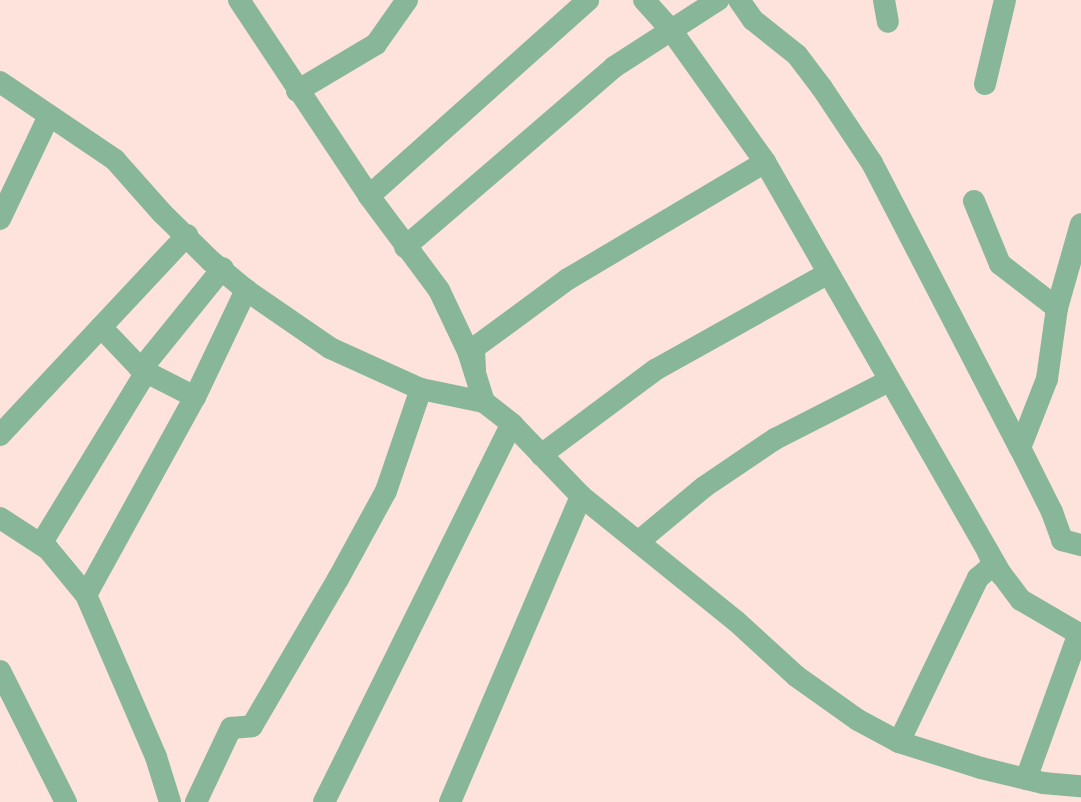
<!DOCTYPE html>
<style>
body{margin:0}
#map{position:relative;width:1081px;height:802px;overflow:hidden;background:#fee3dc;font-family:"Sofia Sans Condensed",sans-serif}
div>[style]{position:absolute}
.minor>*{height:22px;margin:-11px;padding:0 11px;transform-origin:11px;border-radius:11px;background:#87b798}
span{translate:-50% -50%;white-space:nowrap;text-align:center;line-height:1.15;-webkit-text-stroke:3.5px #fee3dc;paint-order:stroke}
</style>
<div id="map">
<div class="minor">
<div style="left:239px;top:0;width:235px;rotate:56.4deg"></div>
<div style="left:369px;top:196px;width:117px;rotate:53.3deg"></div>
<div style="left:439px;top:290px;width:68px;rotate:64.6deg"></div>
<div style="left:468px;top:351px;width:53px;rotate:72.6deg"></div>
<div style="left:644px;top:0;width:40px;rotate:48deg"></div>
<div style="left:671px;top:30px;width:162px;rotate:54.5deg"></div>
<div style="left:765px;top:162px;width:476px;rotate:60.2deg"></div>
<div style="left:1002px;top:575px;width:31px;rotate:53deg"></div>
<div style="left:1021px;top:600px;width:69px;rotate:30.3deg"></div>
<div style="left:739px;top:0;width:24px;rotate:55deg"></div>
<div style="left:753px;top:20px;width:56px;rotate:38.5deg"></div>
<div style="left:797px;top:55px;width:41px;rotate:52.9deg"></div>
<div style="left:822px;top:88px;width:90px;rotate:56.3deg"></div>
<div style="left:872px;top:163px;width:321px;rotate:62.6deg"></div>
<div style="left:1020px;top:448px;width:72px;rotate:63.4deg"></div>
<div style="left:1052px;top:512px;width:30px;rotate:70deg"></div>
<div style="left:1062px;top:540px;width:20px;rotate:15deg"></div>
<div style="left:884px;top:0;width:22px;rotate:80deg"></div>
<div style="left:0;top:82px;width:139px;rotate:34.1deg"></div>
<div style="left:115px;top:160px;width:71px;rotate:48.4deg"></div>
<div style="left:162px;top:213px;width:69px;rotate:44.4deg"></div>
<div style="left:211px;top:261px;width:45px;rotate:39.6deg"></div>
<div style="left:246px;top:290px;width:102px;rotate:34.6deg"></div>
<div style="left:330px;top:348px;width:100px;rotate:24.3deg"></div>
<div style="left:421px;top:389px;width:64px;rotate:11.7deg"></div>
<div style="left:484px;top:402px;width:36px;rotate:38deg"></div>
<div style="left:512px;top:424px;width:100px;rotate:46.2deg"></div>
<div style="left:581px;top:496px;width:199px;rotate:38.9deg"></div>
<div style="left:736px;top:621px;width:81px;rotate:42.5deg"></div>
<div style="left:796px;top:676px;width:76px;rotate:35.4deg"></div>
<div style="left:858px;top:720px;width:47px;rotate:28.2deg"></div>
<div style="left:899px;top:742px;width:86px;rotate:17.6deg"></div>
<div style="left:981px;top:768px;width:64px;rotate:13.6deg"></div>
<div style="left:1043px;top:783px;width:38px;rotate:5deg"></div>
<div style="left:985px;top:84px;width:86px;rotate:-76.6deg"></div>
<div style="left:297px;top:91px;width:92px;rotate:-30.7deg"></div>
<div style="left:376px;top:44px;width:54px;rotate:-54.8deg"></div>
<div style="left:369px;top:196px;width:294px;rotate:-41.8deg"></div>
<div style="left:974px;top:201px;width:68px;rotate:67.6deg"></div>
<div style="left:1000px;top:264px;width:72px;rotate:37.7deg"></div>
<div style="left:0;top:219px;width:114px;rotate:-64.6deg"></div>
<div style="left:405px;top:247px;width:276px;rotate:-40.7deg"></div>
<div style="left:614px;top:67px;width:124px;rotate:-32.8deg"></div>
<div style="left:101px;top:327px;width:55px;rotate:46.5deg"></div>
<div style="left:475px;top:369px;width:21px;rotate:-93deg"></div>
<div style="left:474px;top:348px;width:117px;rotate:-36.3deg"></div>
<div style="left:568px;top:279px;width:229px;rotate:-30.7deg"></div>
<div style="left:146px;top:372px;width:55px;rotate:27deg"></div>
<div style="left:0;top:435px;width:274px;rotate:-46.9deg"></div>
<div style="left:1020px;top:448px;width:74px;rotate:-68.6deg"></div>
<div style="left:1047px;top:379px;width:72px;rotate:-82deg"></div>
<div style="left:1057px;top:308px;width:87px;rotate:-74.1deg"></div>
<div style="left:541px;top:455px;width:142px;rotate:-36.7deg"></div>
<div style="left:655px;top:370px;width:197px;rotate:-29.2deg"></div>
<div style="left:0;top:518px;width:57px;rotate:32.9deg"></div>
<div style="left:48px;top:549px;width:60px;rotate:50.4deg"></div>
<div style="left:86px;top:595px;width:176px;rotate:66.6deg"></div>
<div style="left:156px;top:757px;width:47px;rotate:72.7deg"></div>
<div style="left:638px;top:542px;width:86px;rotate:-39.8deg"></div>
<div style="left:704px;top:487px;width:86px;rotate:-34.1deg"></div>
<div style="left:775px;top:439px;width:128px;rotate:-27deg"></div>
<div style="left:41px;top:544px;width:202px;rotate:-58.6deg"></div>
<div style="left:146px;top:372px;width:9px;rotate:-144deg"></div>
<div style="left:139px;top:367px;width:8px;rotate:-30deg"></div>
<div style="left:146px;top:363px;width:122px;rotate:-51deg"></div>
<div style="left:86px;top:595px;width:226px;rotate:-61.2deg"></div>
<div style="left:195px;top:397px;width:119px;rotate:-64.5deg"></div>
<div style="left:0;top:671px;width:147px;rotate:63.3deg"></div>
<div style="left:899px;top:742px;width:182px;rotate:-64.3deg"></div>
<div style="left:978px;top:578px;width:21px;rotate:-41deg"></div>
<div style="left:994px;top:564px;width:13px;rotate:-117deg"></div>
<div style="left:1026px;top:779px;width:153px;rotate:-70.1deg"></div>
<div style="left:196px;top:802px;width:82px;rotate:-64.7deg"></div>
<div style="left:231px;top:728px;width:21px;rotate:-5deg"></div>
<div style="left:252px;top:726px;width:170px;rotate:-59.7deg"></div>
<div style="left:338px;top:579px;width:100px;rotate:-61.4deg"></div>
<div style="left:386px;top:491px;width:108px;rotate:-71.1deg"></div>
<div style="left:324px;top:802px;width:422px;rotate:-63.6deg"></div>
<div style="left:450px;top:802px;width:333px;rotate:-66.8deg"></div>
</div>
</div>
